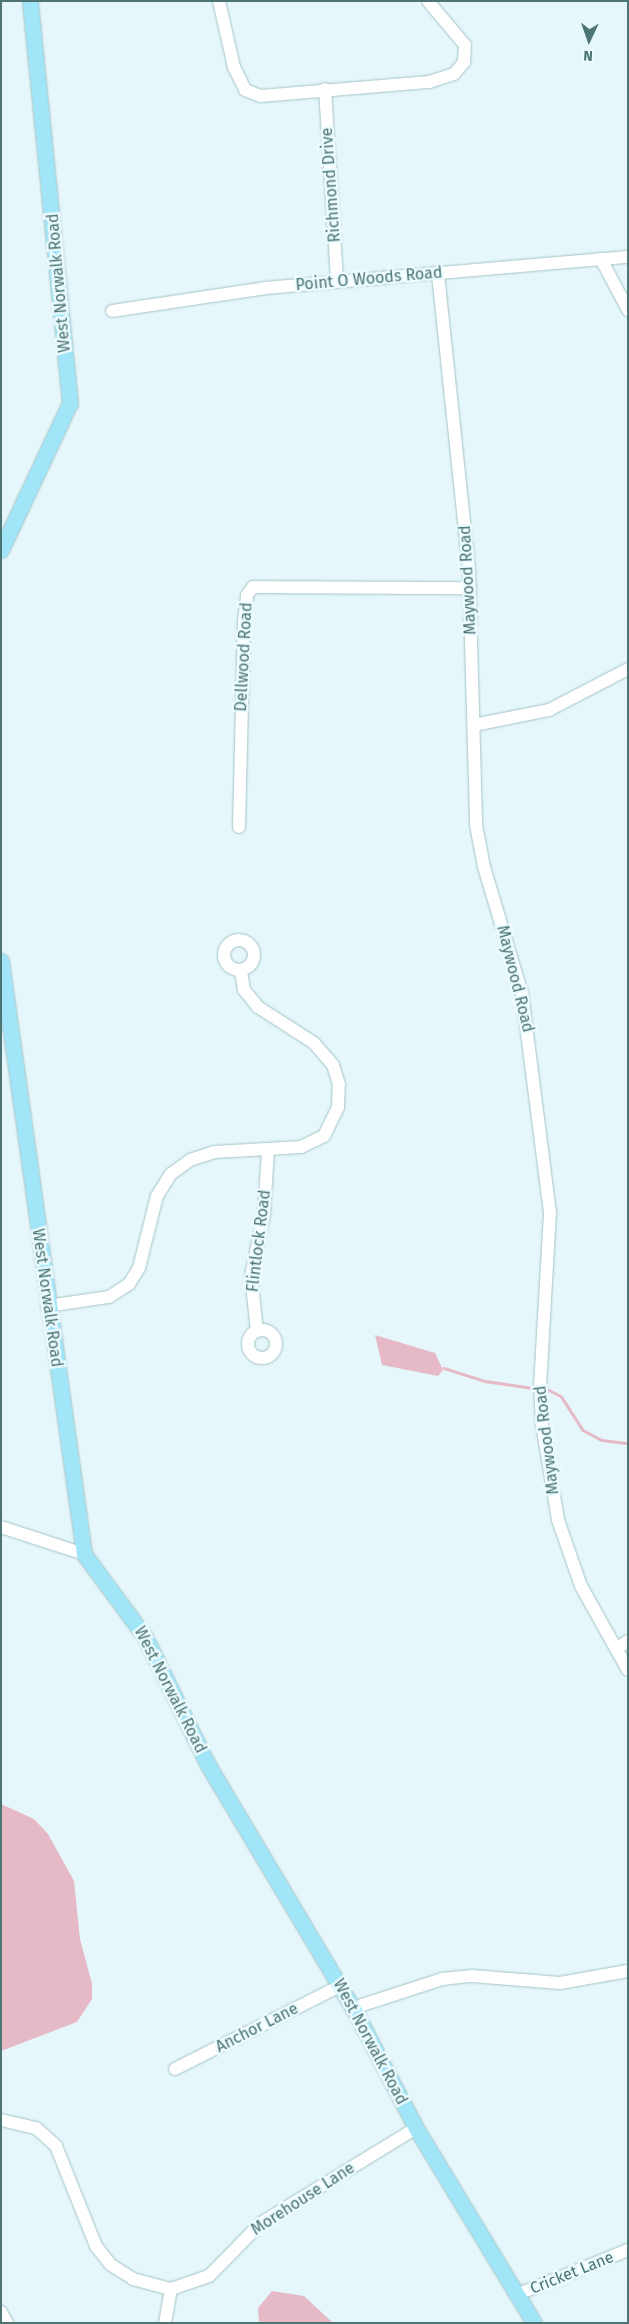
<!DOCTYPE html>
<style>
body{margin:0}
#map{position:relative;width:629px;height:2324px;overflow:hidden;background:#e6f7fc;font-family:"Fira Sans",sans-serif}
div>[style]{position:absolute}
.water>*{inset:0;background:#e5bac6}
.stream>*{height:2.5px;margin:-1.25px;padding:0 1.25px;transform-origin:1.25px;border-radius:1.25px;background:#e5bac6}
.roads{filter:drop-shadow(0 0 1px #a4c4c5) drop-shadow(0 0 1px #a4c4c5)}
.minor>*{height:12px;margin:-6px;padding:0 6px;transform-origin:6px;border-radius:6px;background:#fff}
.minor>.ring{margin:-6px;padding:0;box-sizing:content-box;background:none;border:12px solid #fff;border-radius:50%}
.major>*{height:15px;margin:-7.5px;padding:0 7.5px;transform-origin:7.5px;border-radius:7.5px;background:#a0e5f8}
span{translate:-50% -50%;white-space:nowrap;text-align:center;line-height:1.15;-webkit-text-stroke:5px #ecfbff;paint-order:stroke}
.street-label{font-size:16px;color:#4b7472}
.frame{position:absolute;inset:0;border:2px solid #4b7472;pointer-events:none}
.north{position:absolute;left:564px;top:15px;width:50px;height:50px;-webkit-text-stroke:4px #ecfbff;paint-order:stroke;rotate:183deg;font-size:14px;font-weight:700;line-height:20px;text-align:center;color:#4b7472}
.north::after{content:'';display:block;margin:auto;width:18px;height:22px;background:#4b7472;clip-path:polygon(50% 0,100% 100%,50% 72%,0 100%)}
</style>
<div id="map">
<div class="water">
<div style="clip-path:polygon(375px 1335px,435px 1353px,443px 1370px,438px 1376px,382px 1365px)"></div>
<div style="clip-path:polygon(1px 1804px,34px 1819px,48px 1834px,74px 1881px,80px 1939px,92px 1984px,92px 1999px,77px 2022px,1px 2051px)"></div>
<div style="clip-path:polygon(272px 2291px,304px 2296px,333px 2323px,259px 2323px,258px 2308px)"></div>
</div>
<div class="stream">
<div style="left:444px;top:1368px;width:43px;rotate:17.6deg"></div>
<div style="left:485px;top:1381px;width:49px;rotate:8.3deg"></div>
<div style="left:547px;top:1389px;width:16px;rotate:27deg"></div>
<div style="left:561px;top:1396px;width:40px;rotate:57.1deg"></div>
<div style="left:583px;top:1430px;width:21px;rotate:28deg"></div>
<div style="left:602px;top:1440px;width:26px;rotate:7deg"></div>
</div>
<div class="roads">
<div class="minor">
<div style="left:219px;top:1px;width:68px;rotate:77.2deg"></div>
<div style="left:234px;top:67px;width:25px;rotate:64deg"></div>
<div style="left:245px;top:90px;width:17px;rotate:21deg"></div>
<div style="left:261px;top:96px;width:169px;rotate:-4.8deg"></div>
<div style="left:429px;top:82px;width:26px;rotate:-18deg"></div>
<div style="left:454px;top:74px;width:16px;rotate:-50deg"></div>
<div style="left:464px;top:62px;width:17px;rotate:-87deg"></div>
<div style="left:465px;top:45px;width:57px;rotate:-130.1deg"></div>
<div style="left:325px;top:89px;width:192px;rotate:86.4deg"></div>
<div style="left:601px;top:259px;width:58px;rotate:62.1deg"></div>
<div style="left:438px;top:274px;width:297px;rotate:84deg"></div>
<div style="left:469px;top:569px;width:256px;rotate:88.4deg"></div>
<div style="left:476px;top:825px;width:43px;rotate:79.2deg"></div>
<div style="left:484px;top:867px;width:133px;rotate:73.3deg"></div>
<div style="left:522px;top:994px;width:221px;rotate:82.7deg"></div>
<div style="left:550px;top:1213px;width:171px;rotate:93.3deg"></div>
<div style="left:540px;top:1384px;width:40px;rotate:87.1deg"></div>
<div style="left:542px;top:1424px;width:97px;rotate:80.5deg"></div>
<div style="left:558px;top:1520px;width:70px;rotate:70.8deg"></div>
<div style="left:581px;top:1586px;width:96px;rotate:60.8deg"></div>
<div style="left:112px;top:311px;width:155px;rotate:-8.5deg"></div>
<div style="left:265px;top:288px;width:364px;rotate:-4.9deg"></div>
<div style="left:474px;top:725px;width:76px;rotate:-11.3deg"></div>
<div style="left:549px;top:710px;width:89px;rotate:-27.4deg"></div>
<div style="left:239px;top:827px;width:206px;rotate:-88.6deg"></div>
<div style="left:244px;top:621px;width:26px;rotate:-83deg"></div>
<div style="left:247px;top:595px;width:10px;rotate:-53deg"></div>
<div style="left:253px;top:587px;width:217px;rotate:0.3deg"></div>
<div class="ring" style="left:224px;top:940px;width:18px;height:18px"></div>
<div style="left:47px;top:1306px;width:63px;rotate:-8.3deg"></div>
<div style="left:109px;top:1297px;width:24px;rotate:-33deg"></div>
<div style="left:129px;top:1284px;width:19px;rotate:-58deg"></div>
<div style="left:139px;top:1268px;width:74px;rotate:-76deg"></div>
<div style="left:157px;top:1196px;width:26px;rotate:-58deg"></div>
<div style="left:171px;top:1174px;width:24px;rotate:-36deg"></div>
<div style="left:190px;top:1160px;width:26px;rotate:-18deg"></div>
<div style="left:215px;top:1152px;width:86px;rotate:-3.3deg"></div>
<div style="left:301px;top:1147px;width:25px;rotate:-26deg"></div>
<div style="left:324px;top:1136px;width:32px;rotate:-64deg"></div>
<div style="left:338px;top:1107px;width:23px;rotate:-88deg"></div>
<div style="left:339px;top:1084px;width:20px;rotate:-108deg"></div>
<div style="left:333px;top:1065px;width:29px;rotate:-131deg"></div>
<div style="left:314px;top:1043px;width:67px;rotate:-147.3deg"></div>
<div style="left:258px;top:1007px;width:22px;rotate:-129deg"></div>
<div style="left:244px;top:990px;width:19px;rotate:-99deg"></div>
<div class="ring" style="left:248px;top:1330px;width:16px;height:16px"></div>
<div style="left:257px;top:1331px;width:55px;rotate:-96.2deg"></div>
<div style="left:251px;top:1276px;width:63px;rotate:-78.2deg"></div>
<div style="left:264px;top:1214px;width:64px;rotate:-86.4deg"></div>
<div style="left:1px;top:1527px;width:87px;rotate:18deg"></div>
<div style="left:616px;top:1649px;width:14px;rotate:-34deg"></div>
<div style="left:353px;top:2008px;width:94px;rotate:-18deg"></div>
<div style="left:442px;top:1979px;width:30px;rotate:-6deg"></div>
<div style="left:472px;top:1976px;width:88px;rotate:4.5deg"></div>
<div style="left:560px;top:1983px;width:69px;rotate:-10deg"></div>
<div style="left:175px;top:2069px;width:185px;rotate:-26.7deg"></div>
<div style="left:1px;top:2120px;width:36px;rotate:13deg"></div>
<div style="left:36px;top:2128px;width:27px;rotate:42deg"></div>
<div style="left:56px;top:2146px;width:108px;rotate:68.2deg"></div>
<div style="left:96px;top:2246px;width:24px;rotate:52deg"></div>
<div style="left:111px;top:2265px;width:26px;rotate:32deg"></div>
<div style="left:133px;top:2279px;width:39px;rotate:15deg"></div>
<div style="left:171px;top:2289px;width:35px;rotate:100deg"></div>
<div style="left:171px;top:2289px;width:40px;rotate:-18.9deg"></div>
<div style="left:209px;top:2276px;width:74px;rotate:-45.5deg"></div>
<div style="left:261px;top:2223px;width:182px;rotate:-31.5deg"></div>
<div style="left:516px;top:2295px;width:121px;rotate:-21.9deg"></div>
<div style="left:1px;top:2312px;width:13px;rotate:61deg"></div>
</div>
<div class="major">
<div style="left:1px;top:550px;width:162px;rotate:-64.9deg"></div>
<div style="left:70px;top:403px;width:404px;rotate:-95.7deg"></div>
<div style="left:1px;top:961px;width:599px;rotate:82.03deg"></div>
<div style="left:84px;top:1554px;width:103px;rotate:53.7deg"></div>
<div style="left:145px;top:1637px;width:143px;rotate:63.8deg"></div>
<div style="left:208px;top:1765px;width:283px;rotate:59.2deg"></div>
<div style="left:353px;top:2008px;width:136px;rotate:62.3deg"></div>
<div style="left:416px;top:2128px;width:228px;rotate:58.8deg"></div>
</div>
</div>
<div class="street-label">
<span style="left:331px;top:185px;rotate:-94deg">Richmond Drive</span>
<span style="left:369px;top:279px;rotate:-5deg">Point O Woods Road</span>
<span style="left:59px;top:283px;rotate:-95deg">West Norwalk Road</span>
<span style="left:468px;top:580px;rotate:-93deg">Maywood Road</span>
<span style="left:244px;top:657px;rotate:-87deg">Dellwood Road</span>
<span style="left:515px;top:979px;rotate:76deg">Maywood Road</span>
<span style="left:259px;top:1241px;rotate:-83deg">Flintlock Road</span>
<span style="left:47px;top:1298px;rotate:82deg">West Norwalk Road</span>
<span style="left:547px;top:1440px;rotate:-97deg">Maywood Road</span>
<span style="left:170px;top:1690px;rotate:63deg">West Norwalk Road</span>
<span style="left:257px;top:2028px;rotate:-27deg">Anchor Lane</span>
<span style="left:370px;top:2042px;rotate:62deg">West Norwalk Road</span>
<span style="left:303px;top:2199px;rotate:-33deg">Morehouse Lane</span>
<span style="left:572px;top:2273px;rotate:-22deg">Cricket Lane</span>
</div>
<div class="frame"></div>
<div class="north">N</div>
</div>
